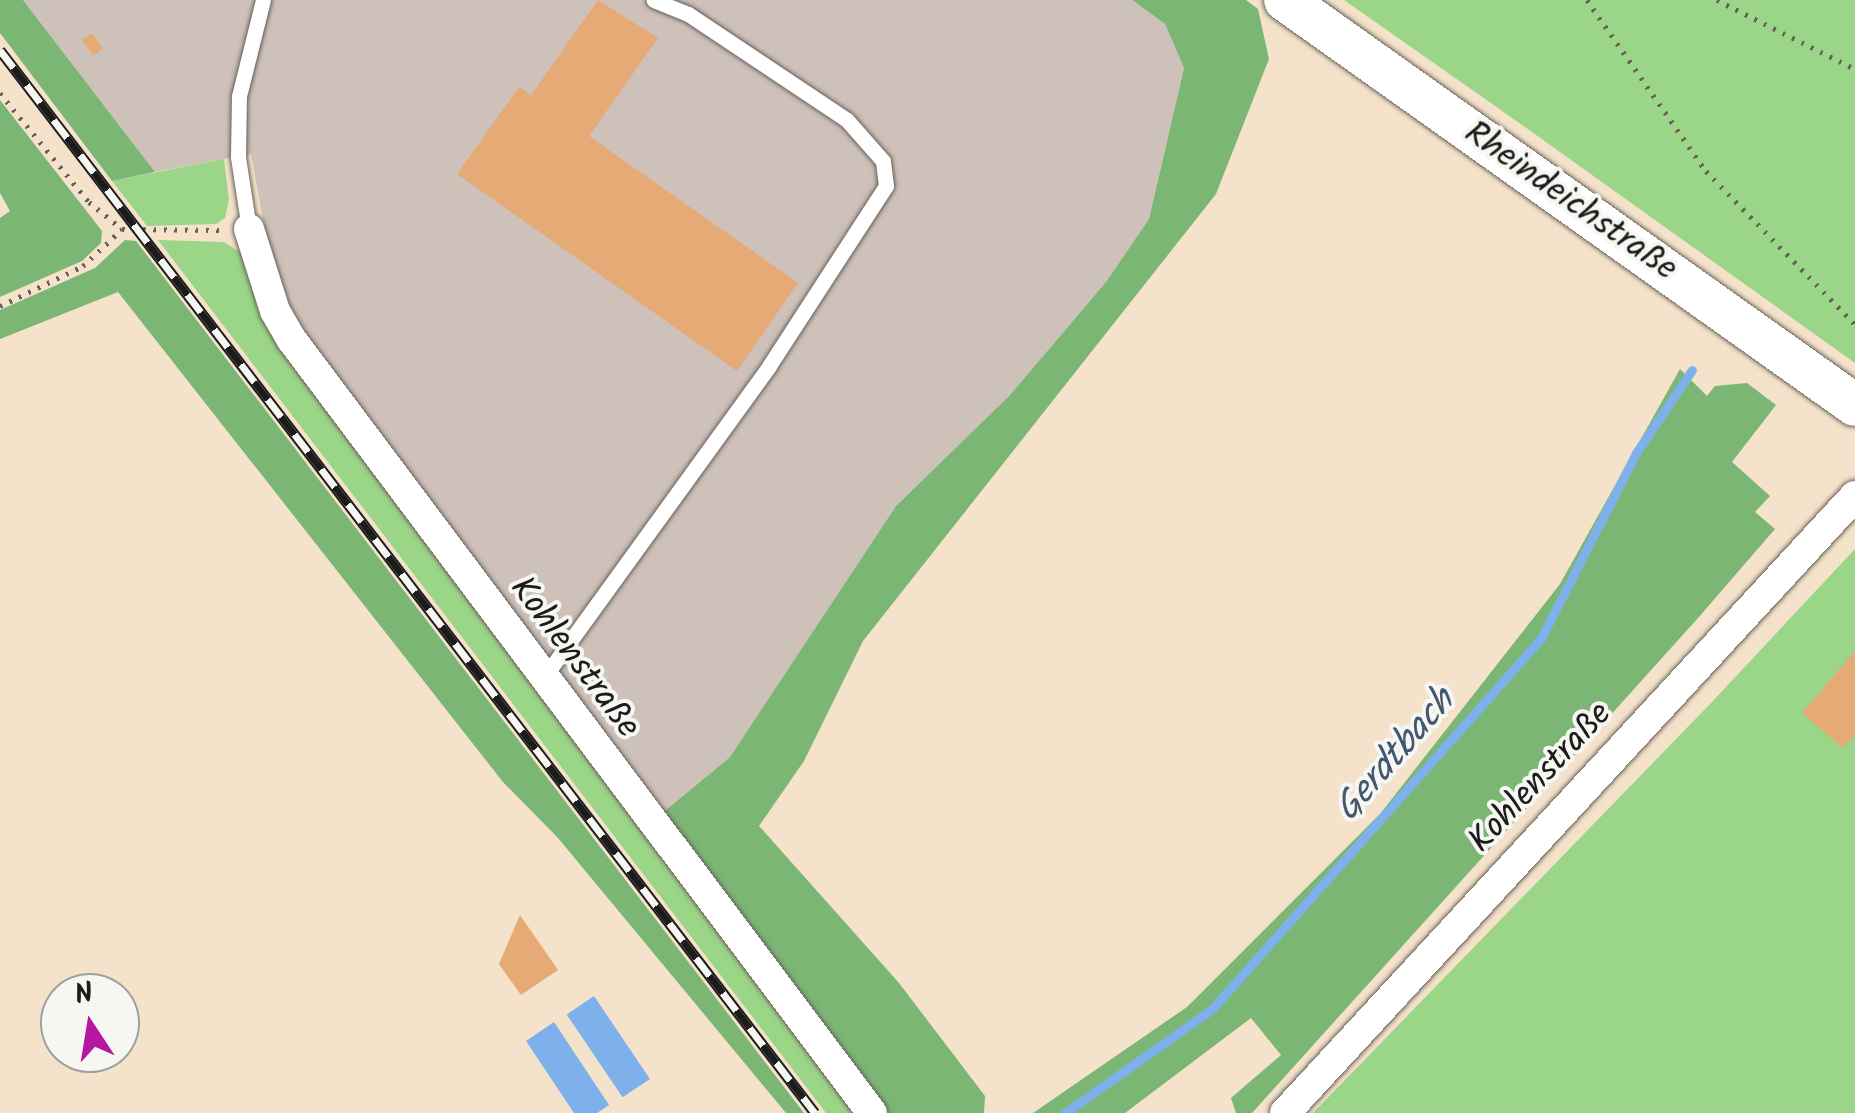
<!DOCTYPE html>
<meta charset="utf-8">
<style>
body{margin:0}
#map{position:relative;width:1855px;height:1113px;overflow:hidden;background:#f4e2ca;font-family:Kalam,sans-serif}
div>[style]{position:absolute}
.industrial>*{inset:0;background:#cec1ba}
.green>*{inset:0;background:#9ad588}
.forest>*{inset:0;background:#7bb674}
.water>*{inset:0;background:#7eb1eb;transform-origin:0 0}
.stream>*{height:9px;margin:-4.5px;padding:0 4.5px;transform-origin:4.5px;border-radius:4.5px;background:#7eb1eb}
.building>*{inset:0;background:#e5aa75;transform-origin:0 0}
.path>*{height:5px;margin-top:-2.5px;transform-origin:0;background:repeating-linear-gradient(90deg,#686159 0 2.5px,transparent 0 10.5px)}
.roads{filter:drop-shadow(0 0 2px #686159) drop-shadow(0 0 2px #686159)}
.lane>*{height:15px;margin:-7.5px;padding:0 7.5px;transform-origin:7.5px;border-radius:7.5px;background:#fff}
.street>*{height:30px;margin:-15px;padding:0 15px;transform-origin:15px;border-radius:15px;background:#fff}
.secondary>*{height:42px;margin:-21px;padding:0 21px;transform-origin:21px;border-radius:21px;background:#fff}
.rail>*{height:11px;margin-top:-5.5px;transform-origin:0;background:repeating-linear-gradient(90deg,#f6f6f2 0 22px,#1c1c1c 0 44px);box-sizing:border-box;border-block:2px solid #1c1c1c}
span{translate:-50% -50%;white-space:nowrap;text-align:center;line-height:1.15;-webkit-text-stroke:8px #f6f6f2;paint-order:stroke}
.street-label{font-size:35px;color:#1c1c1c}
.water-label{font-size:38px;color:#43586f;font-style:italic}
.north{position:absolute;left:40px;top:973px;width:100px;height:100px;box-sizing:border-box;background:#f6f6f2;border:2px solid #9f9f9c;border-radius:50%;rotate:348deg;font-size:28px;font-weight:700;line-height:40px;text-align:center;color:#1c1c1c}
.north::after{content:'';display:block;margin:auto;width:35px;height:45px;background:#b5179e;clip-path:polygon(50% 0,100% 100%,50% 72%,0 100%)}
</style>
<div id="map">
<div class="industrial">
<div style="clip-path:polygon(23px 0,1132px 0,1165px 24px,1184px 68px,1149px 219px,1106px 282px,1010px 395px,896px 506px,730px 757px,660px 815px,296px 324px,268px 247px,251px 154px,155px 172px)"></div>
</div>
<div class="green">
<div style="clip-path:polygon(1344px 0,1855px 0,1855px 363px,1525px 127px)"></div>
<div style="clip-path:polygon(224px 159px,229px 200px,225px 218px,216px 224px,147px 226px,112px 181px)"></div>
<div style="clip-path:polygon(158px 240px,224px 242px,240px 252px,858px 1113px,826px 1113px)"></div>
<div style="clip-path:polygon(1855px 549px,1855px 1113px,1313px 1113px,1711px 703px)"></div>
</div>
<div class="forest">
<div style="clip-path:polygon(0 0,23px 0,155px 172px,112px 181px,0 33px)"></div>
<div style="clip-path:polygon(1132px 0,1246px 0,1258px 9px,1269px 59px,1216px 194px,863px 641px,804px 761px,759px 826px,899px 983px,985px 1096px,984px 1113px,888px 1113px,660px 815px,730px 757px,896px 506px,1010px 395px,1106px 282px,1149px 219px,1184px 68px,1165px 24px)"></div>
<div style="clip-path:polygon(0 100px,102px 231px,101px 243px,82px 261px,0 297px,0 218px,10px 211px,0 193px)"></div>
<div style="clip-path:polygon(125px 240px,136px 241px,804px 1113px,786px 1113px,558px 838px,503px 782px,118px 292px,0 339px,0 310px,95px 268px)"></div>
<div style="clip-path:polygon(1680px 369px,1707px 396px,1715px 386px,1747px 383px,1776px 405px,1732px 462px,1770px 496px,1755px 512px,1775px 529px,1698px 618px,1252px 1113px,1236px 1113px,1231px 1098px,1281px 1055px,1251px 1018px,1125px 1113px,1033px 1113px,1187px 1007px,1380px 814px,1560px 584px)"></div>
</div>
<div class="water">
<div style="left:594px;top:996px;width:100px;height:33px;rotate:56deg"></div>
<div style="clip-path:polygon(554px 1022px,609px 1105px,597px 1113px,574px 1113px,526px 1041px)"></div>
</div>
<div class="stream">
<div style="left:1065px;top:1113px;width:180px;rotate:-35.3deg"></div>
<div style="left:1212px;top:1009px;width:496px;rotate:-48.4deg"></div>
<div style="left:1541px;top:638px;width:208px;rotate:-62.8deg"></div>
<div style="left:1636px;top:453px;width:100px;rotate:-56deg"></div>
</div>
<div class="building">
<div style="clip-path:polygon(598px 0,658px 38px,589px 136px,798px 283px,737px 371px,457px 174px,519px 87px,531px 95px)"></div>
<div style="left:92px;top:33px;width:19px;height:12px;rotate:55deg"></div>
<div style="clip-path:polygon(1855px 651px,1855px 734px,1843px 748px,1802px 713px)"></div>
<div style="clip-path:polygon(520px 915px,558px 970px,521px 995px,499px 964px)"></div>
</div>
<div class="path">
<div style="left:1587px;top:0;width:208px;rotate:55.2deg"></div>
<div style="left:1706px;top:171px;width:214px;rotate:45.8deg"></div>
<div style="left:1717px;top:0;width:154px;rotate:26.6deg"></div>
<div style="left:0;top:93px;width:141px;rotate:50.8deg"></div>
<div style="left:89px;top:202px;width:43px;rotate:39.3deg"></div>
<div style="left:122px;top:229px;width:98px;rotate:0.6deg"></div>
<div style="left:0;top:306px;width:92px;rotate:-25.7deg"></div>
<div style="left:83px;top:266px;width:54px;rotate:-43.5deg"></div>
</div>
<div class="roads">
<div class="lane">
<div style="left:249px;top:229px;width:73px;rotate:-98.7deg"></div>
<div style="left:238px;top:157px;width:61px;rotate:-89.1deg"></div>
<div style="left:239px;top:96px;width:99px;rotate:-76deg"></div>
<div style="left:542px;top:680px;width:387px;rotate:-54.1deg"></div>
<div style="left:769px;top:366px;width:215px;rotate:-57deg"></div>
<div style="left:886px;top:186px;width:25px;rotate:-97deg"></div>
<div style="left:883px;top:161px;width:55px;rotate:-131.3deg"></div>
<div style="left:847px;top:120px;width:191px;rotate:-146.3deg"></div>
<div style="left:688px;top:14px;width:37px;rotate:-158deg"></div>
</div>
<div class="street">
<div style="left:249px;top:229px;width:86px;rotate:72.4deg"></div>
<div style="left:275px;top:311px;width:34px;rotate:60deg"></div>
<div style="left:292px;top:340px;width:966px;rotate:53.12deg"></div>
<div style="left:1285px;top:1113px;width:840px;rotate:-47.27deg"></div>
</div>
<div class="secondary">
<div style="left:1285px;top:0;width:699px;rotate:35.39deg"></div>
</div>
</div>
<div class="rail">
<div style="left:0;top:50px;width:1339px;rotate:52.52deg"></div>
</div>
<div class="street-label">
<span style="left:1570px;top:202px;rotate:35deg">Rheindeichstraße</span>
<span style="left:574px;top:658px;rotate:53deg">Kohlenstraße</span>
<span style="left:1541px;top:778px;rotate:-47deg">Kohlenstraße</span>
</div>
<div class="water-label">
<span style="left:1396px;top:756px;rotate:-49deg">Gerdtbach</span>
</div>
<div class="north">N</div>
</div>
